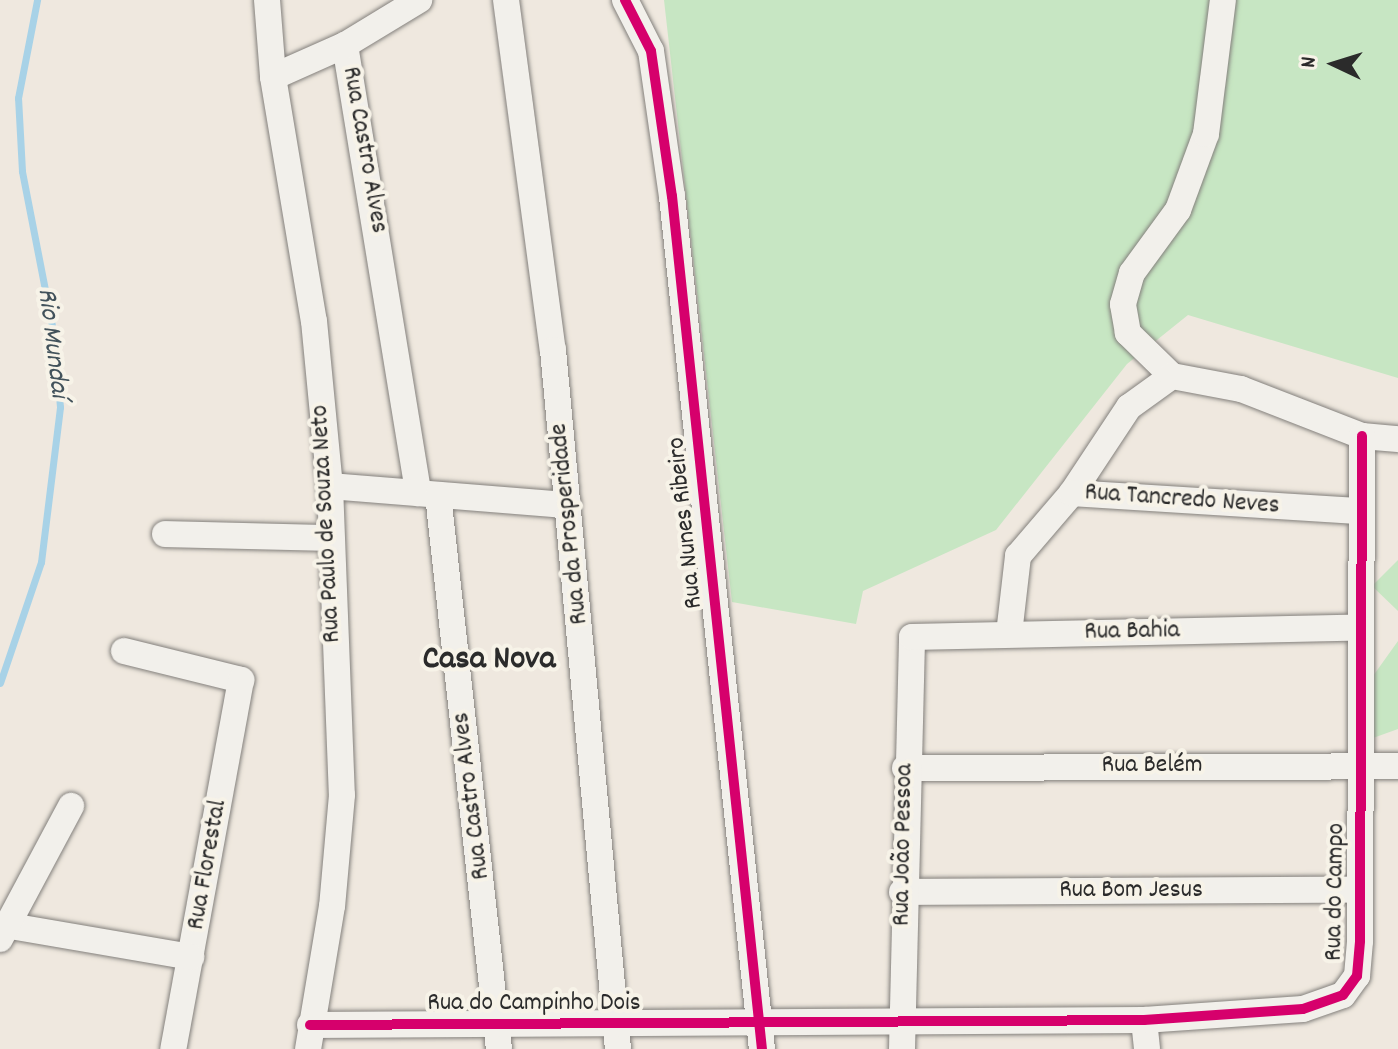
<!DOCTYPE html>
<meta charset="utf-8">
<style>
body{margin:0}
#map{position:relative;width:1398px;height:1049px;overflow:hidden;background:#efe8df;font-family:Dekko,sans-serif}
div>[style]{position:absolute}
.green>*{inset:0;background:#c7e6c3}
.stream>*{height:7px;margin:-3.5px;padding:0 3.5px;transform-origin:3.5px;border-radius:3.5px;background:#a8d2e7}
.roads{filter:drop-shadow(0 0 2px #83807c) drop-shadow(0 0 2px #83807c)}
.street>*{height:26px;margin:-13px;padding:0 13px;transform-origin:13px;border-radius:13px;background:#f2f0eb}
.cycleway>*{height:10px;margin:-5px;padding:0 5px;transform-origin:5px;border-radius:5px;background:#d6006c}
span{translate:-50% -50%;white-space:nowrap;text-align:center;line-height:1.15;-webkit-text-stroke:8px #f7f3e8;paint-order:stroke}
.street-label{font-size:26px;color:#2b2b2b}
.water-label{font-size:28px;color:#42525b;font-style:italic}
.district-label{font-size:34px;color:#2b2b2b;font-weight:700}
.north{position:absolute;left:1294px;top:24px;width:80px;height:80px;-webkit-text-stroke:6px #f7f3e8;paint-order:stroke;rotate:274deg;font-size:22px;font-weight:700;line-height:32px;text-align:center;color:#2b2b2b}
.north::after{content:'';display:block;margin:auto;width:28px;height:36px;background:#2b2b2b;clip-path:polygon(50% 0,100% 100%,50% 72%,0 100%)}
</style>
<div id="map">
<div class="green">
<div style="clip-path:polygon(664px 0,1398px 0,1398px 378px,1188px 315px,1127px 364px,996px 530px,863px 591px,856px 624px,732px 602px)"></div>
<div style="clip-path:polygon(1398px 560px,1398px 611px,1372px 586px)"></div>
<div style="clip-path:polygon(1398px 641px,1398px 729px,1373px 738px,1373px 676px)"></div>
</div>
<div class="stream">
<div style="left:0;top:683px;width:128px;rotate:-71.3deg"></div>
<div style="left:41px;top:562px;width:156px;rotate:-83deg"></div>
<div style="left:60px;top:407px;width:71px;rotate:-94.8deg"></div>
<div style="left:54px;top:336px;width:168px;rotate:-101deg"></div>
<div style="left:22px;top:171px;width:73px;rotate:-93.1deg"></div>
<div style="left:18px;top:98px;width:100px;rotate:-79deg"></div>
</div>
<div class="roads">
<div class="street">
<div style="left:267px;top:0;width:77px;rotate:85.5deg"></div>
<div style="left:273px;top:77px;width:247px;rotate:80.5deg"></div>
<div style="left:314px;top:321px;width:166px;rotate:84.5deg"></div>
<div style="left:330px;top:486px;width:309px;rotate:87.8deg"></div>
<div style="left:342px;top:795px;width:111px;rotate:95.1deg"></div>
<div style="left:332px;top:906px;width:145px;rotate:99.5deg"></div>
<div style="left:506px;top:0;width:353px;rotate:82.4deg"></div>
<div style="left:553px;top:350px;width:702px;rotate:84.69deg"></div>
<div style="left:625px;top:0;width:57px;rotate:63deg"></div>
<div style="left:651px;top:51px;width:147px;rotate:81.8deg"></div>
<div style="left:672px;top:196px;width:858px;rotate:83.98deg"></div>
<div style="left:345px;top:45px;width:454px;rotate:80.7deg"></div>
<div style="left:273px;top:77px;width:79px;rotate:-24deg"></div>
<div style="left:345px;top:45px;width:87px;rotate:-31.3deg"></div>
<div style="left:1172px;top:376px;width:62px;rotate:-135.7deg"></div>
<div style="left:1128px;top:333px;width:29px;rotate:-100deg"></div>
<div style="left:1123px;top:304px;width:32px;rotate:-74deg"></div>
<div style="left:1132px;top:273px;width:78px;rotate:-53.9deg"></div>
<div style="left:1178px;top:210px;width:81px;rotate:-69.8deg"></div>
<div style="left:1206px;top:134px;width:135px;rotate:-82.8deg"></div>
<div style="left:330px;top:486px;width:239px;rotate:4.6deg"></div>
<div style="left:1072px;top:493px;width:103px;rotate:-56.5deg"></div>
<div style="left:1129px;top:407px;width:53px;rotate:-35.8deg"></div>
<div style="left:1172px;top:376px;width:70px;rotate:10.7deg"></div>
<div style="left:1241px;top:389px;width:130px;rotate:21.2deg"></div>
<div style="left:1362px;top:436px;width:36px;rotate:5deg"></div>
<div style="left:438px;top:495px;width:557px;rotate:83.72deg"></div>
<div style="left:165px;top:534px;width:166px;rotate:1.4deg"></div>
<div style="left:1009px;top:634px;width:79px;rotate:-83.4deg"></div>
<div style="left:1018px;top:556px;width:83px;rotate:-49.4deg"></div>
<div style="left:1072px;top:493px;width:289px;rotate:3.6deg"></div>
<div style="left:124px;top:651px;width:121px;rotate:13.9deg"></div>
<div style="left:241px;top:680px;width:375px;rotate:100.4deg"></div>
<div style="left:905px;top:768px;width:493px;rotate:-0.2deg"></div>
<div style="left:902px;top:892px;width:458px;rotate:-0.3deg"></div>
<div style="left:10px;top:926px;width:184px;rotate:9.7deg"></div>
<div style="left:0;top:939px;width:151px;rotate:-61.9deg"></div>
<div style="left:1144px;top:1020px;width:29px;rotate:84deg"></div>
<div style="left:310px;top:1025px;width:834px;rotate:-0.34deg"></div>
<div style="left:1144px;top:1020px;width:159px;rotate:-4deg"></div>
<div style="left:1303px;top:1009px;width:42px;rotate:-19.3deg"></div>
<div style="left:1343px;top:995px;width:24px;rotate:-54deg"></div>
<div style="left:1357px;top:976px;width:35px;rotate:-85deg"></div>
<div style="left:1360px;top:941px;width:505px;rotate:-89.77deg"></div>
<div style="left:902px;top:1049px;width:412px;rotate:-88.6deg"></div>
<div style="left:912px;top:637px;width:447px;rotate:-1.2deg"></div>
</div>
</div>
<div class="cycleway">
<div style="left:625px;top:0;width:57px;rotate:63deg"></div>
<div style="left:651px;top:51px;width:147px;rotate:81.8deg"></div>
<div style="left:672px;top:196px;width:858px;rotate:83.98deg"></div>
<div style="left:310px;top:1025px;width:834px;rotate:-0.34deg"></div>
<div style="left:1144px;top:1020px;width:159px;rotate:-4deg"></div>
<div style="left:1303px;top:1009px;width:42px;rotate:-19.3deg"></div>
<div style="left:1343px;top:995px;width:24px;rotate:-54deg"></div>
<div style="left:1357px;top:976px;width:35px;rotate:-85deg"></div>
<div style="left:1360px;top:941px;width:505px;rotate:-89.77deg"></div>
</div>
<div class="street-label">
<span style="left:364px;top:150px;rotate:80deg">Rua Castro Alves</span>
<span style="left:1182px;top:500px;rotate:4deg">Rua Tancredo Neves</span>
<span style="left:686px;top:523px;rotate:-96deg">Rua Nunes Ribeiro</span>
<span style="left:327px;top:524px;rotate:-93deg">Rua Paulo de Souza Neto</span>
<span style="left:570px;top:524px;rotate:-96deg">Rua da Prosperidade</span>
<span style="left:1132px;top:632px;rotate:-1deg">Rua Bahia</span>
<span style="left:1152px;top:766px">Rua Belém</span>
<span style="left:472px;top:796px;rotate:-97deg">Rua Castro Alves</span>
<span style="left:904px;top:845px;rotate:-89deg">Rua João Pessoa</span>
<span style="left:208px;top:865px;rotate:-80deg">Rua Florestal</span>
<span style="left:1131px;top:891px">Rua Bom Jesus</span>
<span style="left:1336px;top:892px;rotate:-89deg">Rua do Campo</span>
<span style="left:534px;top:1004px">Rua do Campinho Dois</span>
</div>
<div class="water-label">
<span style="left:51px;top:343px;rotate:83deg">Rio Mundaí</span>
</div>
<div class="district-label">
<span style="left:489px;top:661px">Casa Nova</span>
</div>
<div class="north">N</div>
</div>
